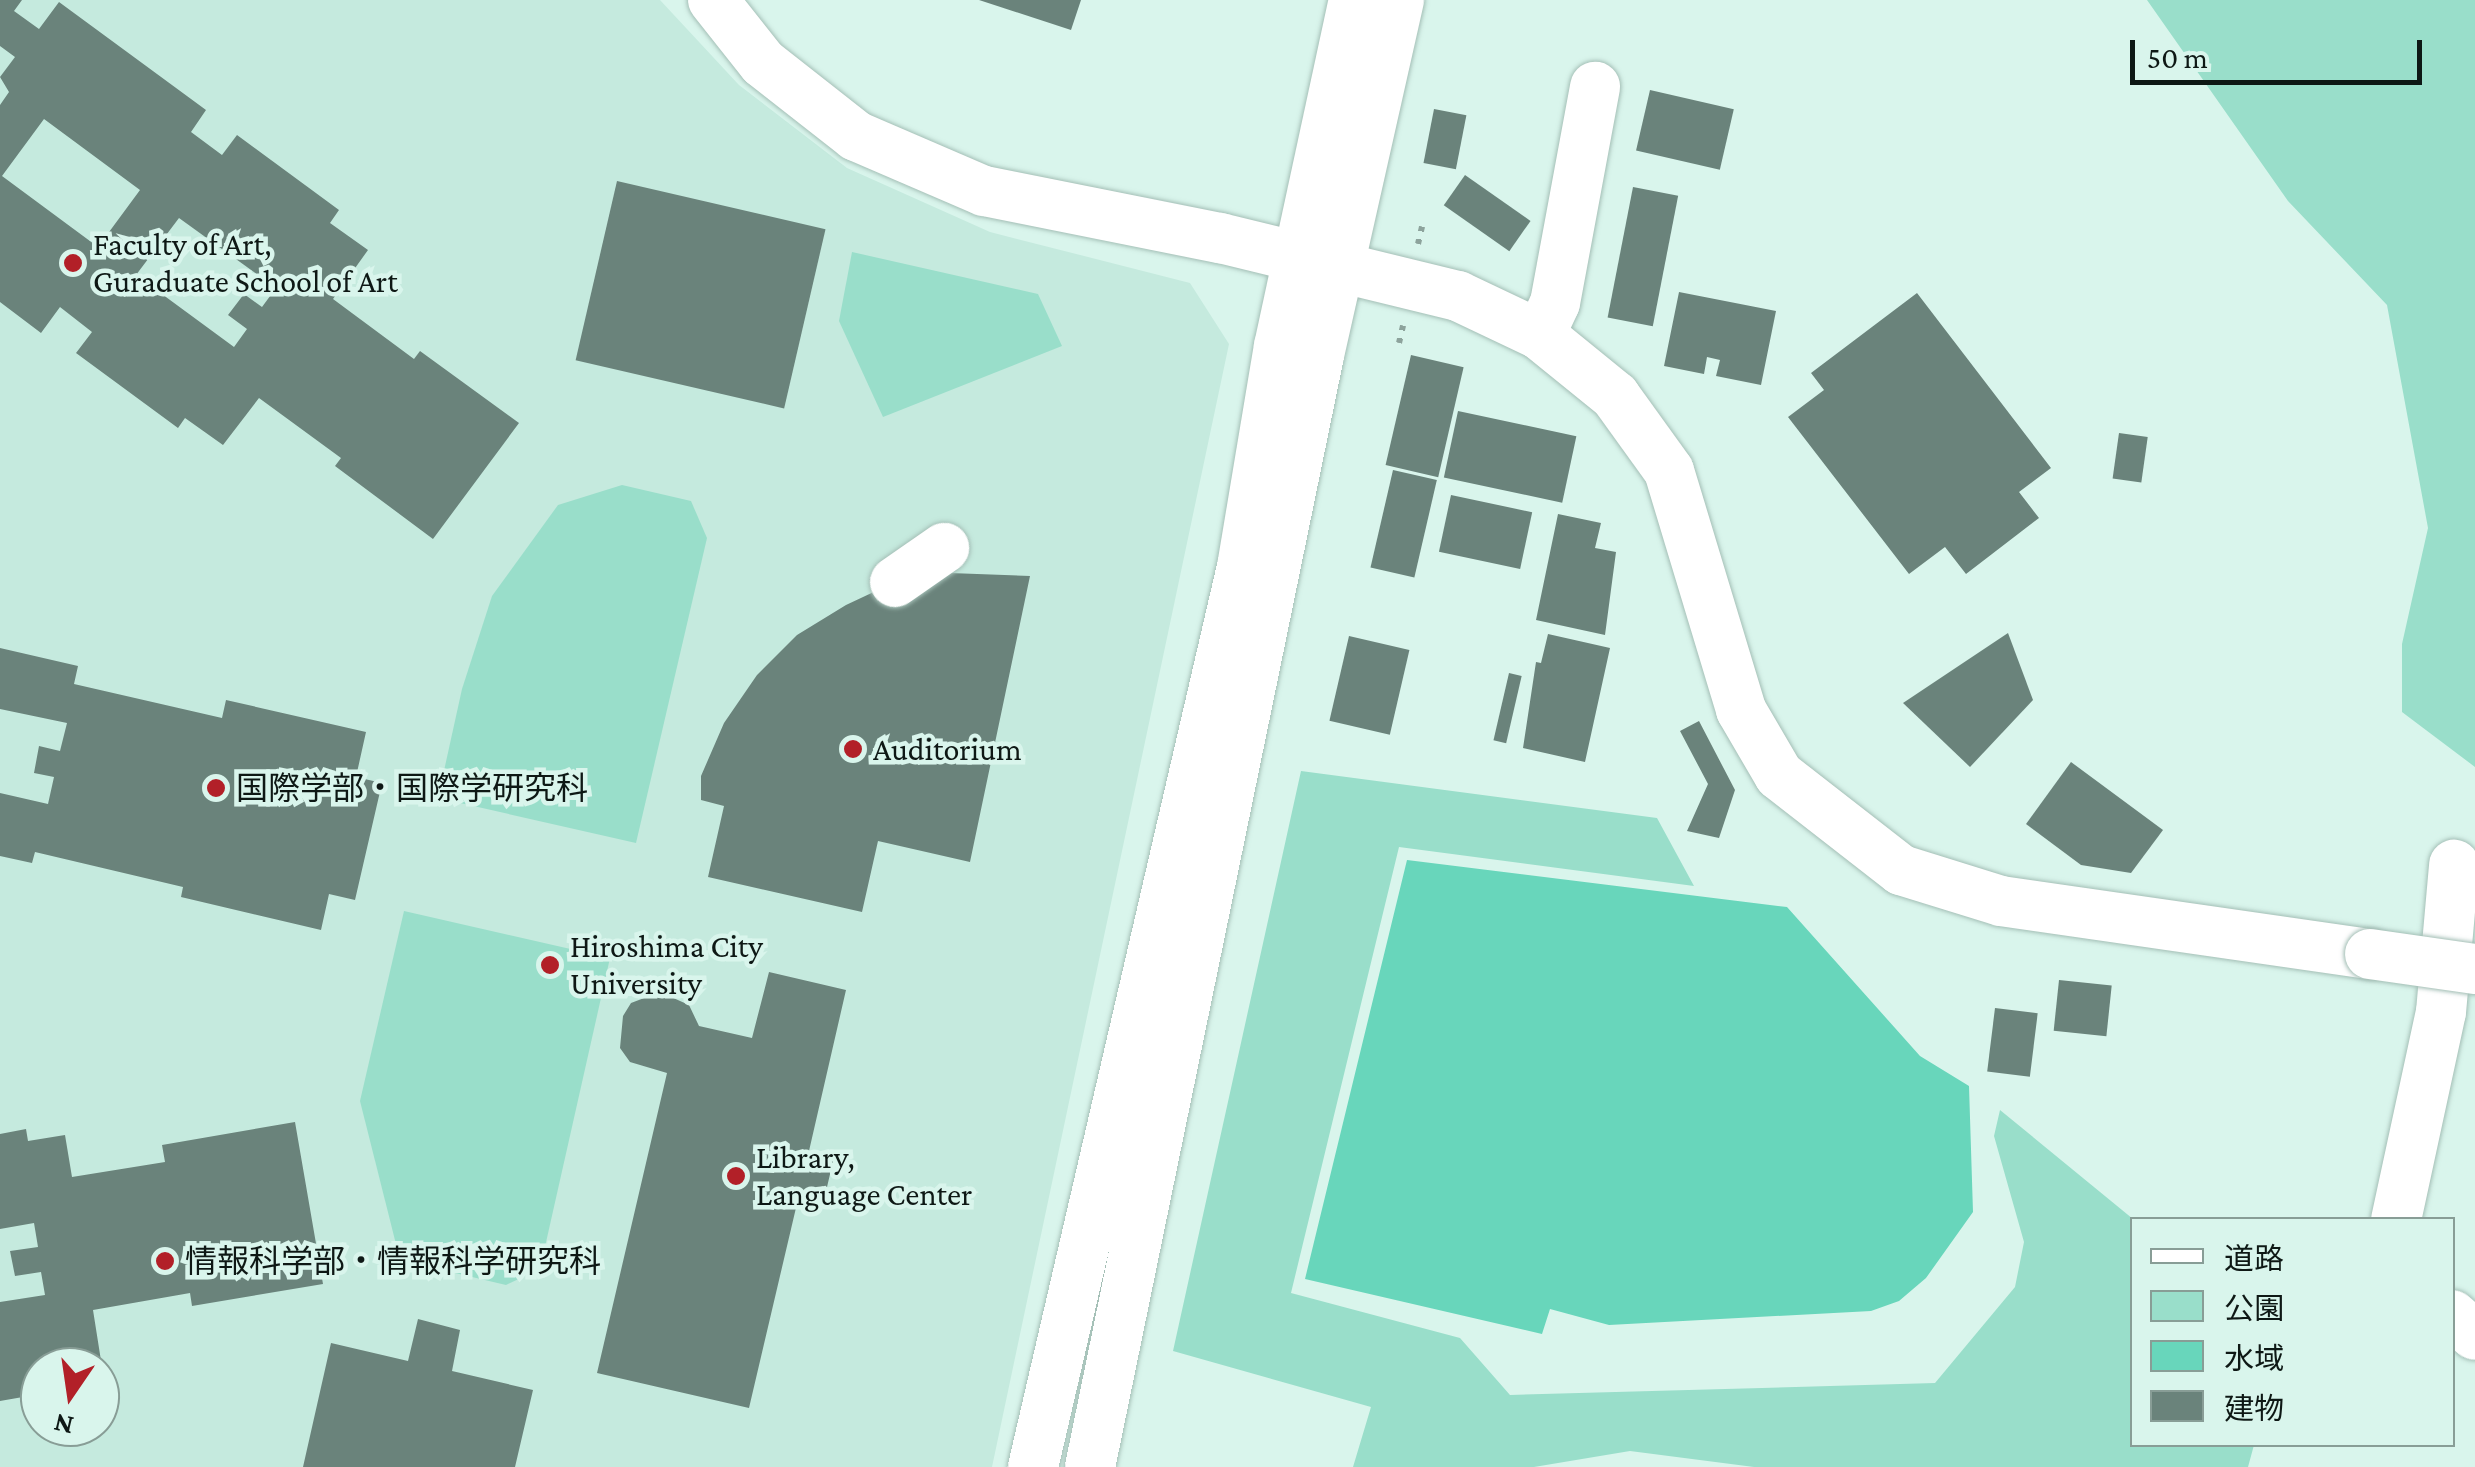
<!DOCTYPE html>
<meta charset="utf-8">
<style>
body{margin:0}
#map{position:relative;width:2475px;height:1467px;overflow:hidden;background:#d9f5ec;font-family:"Crimson Pro","Noto Sans JP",serif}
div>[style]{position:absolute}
.built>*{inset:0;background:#c5eade}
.green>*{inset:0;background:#99deca}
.water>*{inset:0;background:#68d6bb}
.building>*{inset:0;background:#6a837b;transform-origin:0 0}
.path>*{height:6px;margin-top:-3px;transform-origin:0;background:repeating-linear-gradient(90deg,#8da39c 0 5px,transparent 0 13px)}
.roads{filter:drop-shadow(0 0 2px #a4bfb6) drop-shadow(0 0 2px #a4bfb6)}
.minor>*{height:50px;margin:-25px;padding:0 25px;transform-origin:25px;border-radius:25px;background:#fff}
.bridges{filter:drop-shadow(0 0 2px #a4bfb6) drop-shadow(0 0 2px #a4bfb6)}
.minor-bridge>*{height:50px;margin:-25px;padding:0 25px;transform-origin:25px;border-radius:25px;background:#fff}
.dots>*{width:28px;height:28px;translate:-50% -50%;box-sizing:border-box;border:5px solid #d9f5ec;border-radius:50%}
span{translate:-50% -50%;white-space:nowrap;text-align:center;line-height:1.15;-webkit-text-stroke:9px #d9f5ec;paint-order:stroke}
.poi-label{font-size:32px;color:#0e1815}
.left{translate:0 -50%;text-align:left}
.legend{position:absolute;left:2130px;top:1217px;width:325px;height:230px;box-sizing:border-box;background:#d9f5ec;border:2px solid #889d96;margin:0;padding:12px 18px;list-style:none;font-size:30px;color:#0e1815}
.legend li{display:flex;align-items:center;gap:20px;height:50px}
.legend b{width:50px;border:2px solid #889d96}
.north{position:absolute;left:20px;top:1347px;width:100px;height:100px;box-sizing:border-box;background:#d9f5ec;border:2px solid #889d96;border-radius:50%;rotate:193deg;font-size:28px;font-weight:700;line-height:40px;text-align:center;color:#0e1815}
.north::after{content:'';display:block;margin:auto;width:35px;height:45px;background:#b22028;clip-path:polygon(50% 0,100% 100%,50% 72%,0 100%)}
.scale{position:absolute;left:2130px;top:40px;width:292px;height:45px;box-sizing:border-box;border:5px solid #0e1815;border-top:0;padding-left:12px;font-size:30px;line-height:35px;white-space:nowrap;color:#0e1815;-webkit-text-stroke:8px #d9f5ec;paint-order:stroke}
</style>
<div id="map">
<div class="built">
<div style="clip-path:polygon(evenodd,0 0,660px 0,739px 85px,847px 168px,990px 232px,1190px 283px,1229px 344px,992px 1467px,0 1467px,0 0,40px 1367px,100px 1367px,100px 1427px,40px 1427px,40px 1367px)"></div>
</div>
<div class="green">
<div style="clip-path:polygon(2147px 0,2475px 0,2475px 767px,2402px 712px,2402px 644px,2428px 528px,2387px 305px,2288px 201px)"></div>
<div style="clip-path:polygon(852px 252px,1038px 294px,1062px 346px,883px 417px,839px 321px)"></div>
<div style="clip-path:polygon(622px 485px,691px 501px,707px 538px,636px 843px,438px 798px,462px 689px,492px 596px,558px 505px)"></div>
<div style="clip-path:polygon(1301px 771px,1657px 818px,1694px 886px,1399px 847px,1291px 1293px,1460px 1338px,1510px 1395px,1935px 1383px,2015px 1287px,2024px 1242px,1994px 1136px,2000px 1110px,2133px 1219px,2132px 1444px,2254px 1445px,2248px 1467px,1754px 1467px,1630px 1451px,1534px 1467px,1353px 1467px,1371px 1407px,1173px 1351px)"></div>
<div style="clip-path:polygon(404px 911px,610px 958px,540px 1269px,506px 1285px,400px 1260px,360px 1101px)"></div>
</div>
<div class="water">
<div style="clip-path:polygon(1407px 860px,1787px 907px,1920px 1056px,1969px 1086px,1973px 1212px,1926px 1278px,1899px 1301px,1871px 1311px,1609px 1325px,1550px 1309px,1542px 1334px,1305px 1279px)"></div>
</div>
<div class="building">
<div style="clip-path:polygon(evenodd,0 0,22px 0,14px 11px,39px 29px,59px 2px,206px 110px,191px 132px,222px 155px,237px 135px,339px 210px,330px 223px,368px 250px,333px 299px,414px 359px,420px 351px,519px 423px,433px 539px,335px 466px,341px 458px,259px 398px,223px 445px,185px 418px,178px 428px,76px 353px,92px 332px,60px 307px,41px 333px,0 302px,0 105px,9px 92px,0 77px,15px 57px,0 46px,0 0,44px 119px,140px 190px,98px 247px,2px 176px,44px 119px,0 0,179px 218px,276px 288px,262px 307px,244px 294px,228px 315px,247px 329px,234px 347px,136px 275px,179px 218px)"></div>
<div style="clip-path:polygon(979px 0,1081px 0,1071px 30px)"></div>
<div style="left:1650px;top:90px;width:86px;height:62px;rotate:13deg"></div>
<div style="left:1434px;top:109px;width:33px;height:55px;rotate:11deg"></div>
<div style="left:1465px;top:175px;width:80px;height:37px;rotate:35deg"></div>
<div style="left:617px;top:181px;width:214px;height:184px;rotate:13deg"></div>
<div style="left:1633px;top:187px;width:46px;height:133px;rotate:11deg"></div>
<div style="clip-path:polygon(1679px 292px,1776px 311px,1761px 385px,1716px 376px,1720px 360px,1707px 357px,1704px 374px,1664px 366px)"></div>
<div style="clip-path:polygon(1917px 293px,2051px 468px,2019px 492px,2039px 518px,1966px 574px,1945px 547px,1909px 574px,1788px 417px,1824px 390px,1811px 373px)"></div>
<div style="left:1411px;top:355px;width:54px;height:113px;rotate:13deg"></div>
<div style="left:1458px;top:411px;width:121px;height:68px;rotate:12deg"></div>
<div style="left:2119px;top:433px;width:29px;height:46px;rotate:8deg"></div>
<div style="left:1393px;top:470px;width:45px;height:100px;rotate:13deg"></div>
<div style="left:1451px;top:495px;width:83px;height:58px;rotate:12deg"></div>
<div style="clip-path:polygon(1558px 514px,1601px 523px,1595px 548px,1616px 552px,1605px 635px,1536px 620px)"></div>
<div style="clip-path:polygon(950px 573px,1030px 576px,970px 862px,878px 841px,862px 912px,708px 877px,724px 806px,701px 800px,701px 776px,724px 723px,757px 675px,797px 635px,846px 605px,895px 582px)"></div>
<div style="clip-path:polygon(2008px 633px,2033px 700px,1970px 767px,1903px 703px)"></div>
<div style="clip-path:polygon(1548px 634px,1610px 648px,1585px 762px,1523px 748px,1536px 662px,1541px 663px)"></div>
<div style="left:1349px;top:636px;width:62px;height:87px;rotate:13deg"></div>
<div style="clip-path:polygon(0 648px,78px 666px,74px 684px,222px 718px,226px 700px,366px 732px,356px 777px,382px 783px,355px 900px,329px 894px,321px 930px,181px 897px,183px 887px,35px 852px,32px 863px,0 856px,0 793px,48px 804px,54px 777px,34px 773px,39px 746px,60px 751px,67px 723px,0 709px)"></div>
<div style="left:1509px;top:673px;width:13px;height:69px;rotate:13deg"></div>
<div style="clip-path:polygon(1699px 721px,1735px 790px,1719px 838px,1687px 831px,1708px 784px,1680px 731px)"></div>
<div style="clip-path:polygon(2071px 762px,2163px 830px,2131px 873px,2081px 865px,2026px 824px)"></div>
<div style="clip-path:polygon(769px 972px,846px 990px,809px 1151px,834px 1157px,824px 1200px,799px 1195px,749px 1408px,597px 1373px,667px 1073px,630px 1062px,620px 1048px,623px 1016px,631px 1003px,660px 992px,689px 1005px,699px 1026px,752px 1038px)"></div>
<div style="left:2059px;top:980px;width:53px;height:51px;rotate:6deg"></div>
<div style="left:1995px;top:1008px;width:43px;height:64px;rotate:7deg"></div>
<div style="clip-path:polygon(295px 1122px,323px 1284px,192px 1306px,190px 1293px,93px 1310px,102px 1367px,40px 1367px,40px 1394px,0 1401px,0 1302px,45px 1295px,41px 1272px,15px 1276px,10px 1251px,38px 1247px,34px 1223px,0 1229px,0 1134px,26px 1129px,28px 1141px,65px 1135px,72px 1177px,165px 1162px,162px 1145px)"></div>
<div style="clip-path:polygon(418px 1319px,460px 1330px,452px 1371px,533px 1390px,515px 1467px,303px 1467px,331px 1343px,408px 1361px)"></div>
</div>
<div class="path">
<div style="left:1418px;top:244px;width:18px;rotate:-77deg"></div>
<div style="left:1399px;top:343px;width:18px;rotate:-77deg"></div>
</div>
<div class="roads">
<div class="minor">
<div style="left:713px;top:0;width:80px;rotate:51.6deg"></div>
<div style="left:763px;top:63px;width:118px;rotate:38.1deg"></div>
<div style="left:856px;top:136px;width:139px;rotate:23.3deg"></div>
<div style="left:984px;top:191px;width:241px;rotate:11.3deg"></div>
<div style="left:1220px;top:238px;width:245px;rotate:13.7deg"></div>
<div style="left:1458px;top:296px;width:91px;rotate:25.4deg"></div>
<div style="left:1540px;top:335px;width:97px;rotate:39.1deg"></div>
<div style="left:1615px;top:396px;width:92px;rotate:54.2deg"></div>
<div style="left:1669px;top:471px;width:250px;rotate:73.2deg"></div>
<div style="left:1741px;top:710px;width:75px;rotate:59.7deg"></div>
<div style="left:1779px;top:775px;width:155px;rotate:37.9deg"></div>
<div style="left:1901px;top:870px;width:105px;rotate:17.2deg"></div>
<div style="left:2001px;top:901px;width:373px;rotate:8.2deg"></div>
<div style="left:1540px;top:335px;width:35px;rotate:-65deg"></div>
<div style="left:1555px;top:303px;width:220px;rotate:-79.5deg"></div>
<div style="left:895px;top:582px;width:60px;rotate:-34.8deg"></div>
<div style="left:2396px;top:1220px;width:213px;rotate:-77.8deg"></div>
<div style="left:2441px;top:1012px;width:148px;rotate:-84.9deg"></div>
<div style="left:2452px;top:1315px;width:30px;rotate:41deg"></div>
<div style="left:1033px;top:1467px;width:924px;rotate:-76.93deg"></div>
<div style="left:1242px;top:567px;width:224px;rotate:-80.5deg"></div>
<div style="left:1279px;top:346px;width:354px;rotate:-77.8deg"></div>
<div style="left:1090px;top:1467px;width:1135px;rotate:-78.36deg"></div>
<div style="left:1319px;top:355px;width:364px;rotate:-77.3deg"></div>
</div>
</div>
<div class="bridges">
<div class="minor-bridge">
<div style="left:2370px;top:954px;width:106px;rotate:8.1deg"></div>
</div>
</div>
<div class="dots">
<div style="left:73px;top:263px;background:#b22028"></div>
<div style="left:853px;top:749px;background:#b22028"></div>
<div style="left:216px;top:788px;background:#b22028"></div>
<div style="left:550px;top:965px;background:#b22028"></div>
<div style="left:736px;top:1176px;background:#b22028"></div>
<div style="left:165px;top:1261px;background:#b22028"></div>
</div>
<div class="poi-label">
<span class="left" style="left:93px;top:263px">Faculty of Art,<br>Guraduate School of Art</span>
<span class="left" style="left:873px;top:749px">Auditorium</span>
<span class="left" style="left:236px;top:788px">国際学部・国際学研究科</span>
<span class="left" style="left:570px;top:965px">Hiroshima City<br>University</span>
<span class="left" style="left:756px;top:1176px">Library,<br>Language Center</span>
<span class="left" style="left:185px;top:1261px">情報科学部・情報科学研究科</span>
</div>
<ul class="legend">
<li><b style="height:12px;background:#fff"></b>道路</li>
<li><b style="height:28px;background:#99deca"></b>公園</li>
<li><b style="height:28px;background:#68d6bb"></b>水域</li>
<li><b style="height:28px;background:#6a837b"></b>建物</li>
</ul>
<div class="north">N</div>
<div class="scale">50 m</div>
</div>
